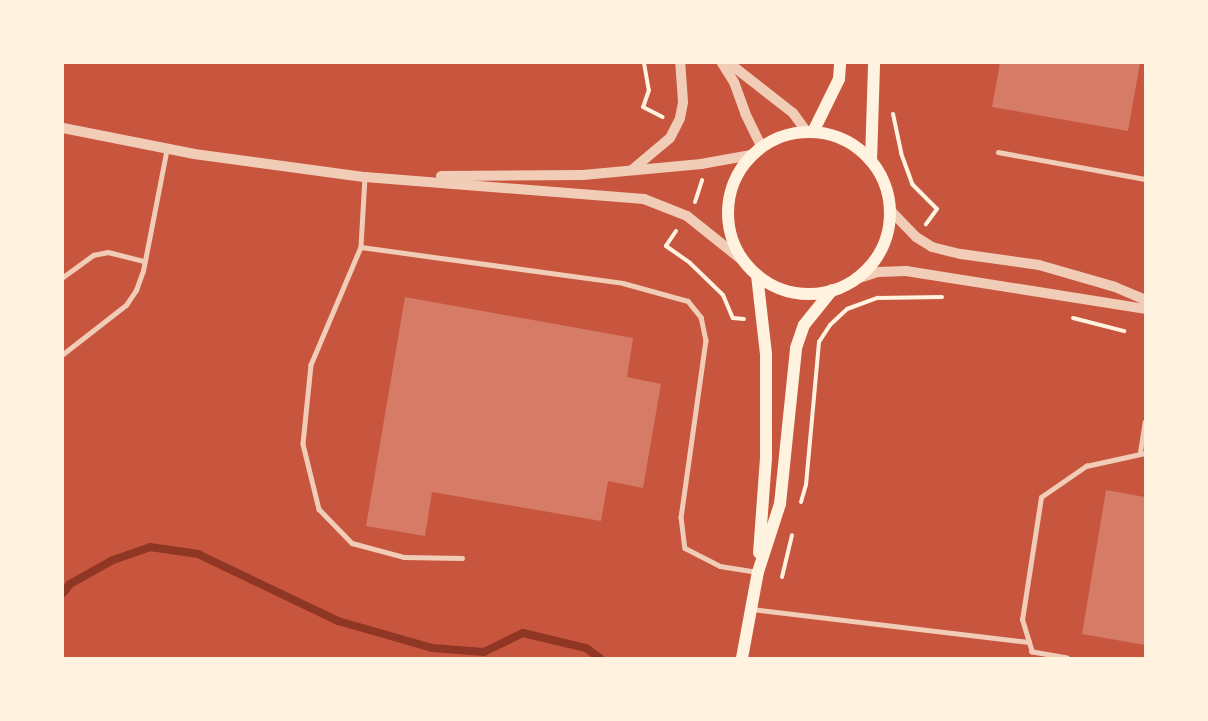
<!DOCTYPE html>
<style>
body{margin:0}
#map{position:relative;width:1208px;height:721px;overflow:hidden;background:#c8553d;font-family:Inter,sans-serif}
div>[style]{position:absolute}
.stream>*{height:8px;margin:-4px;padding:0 4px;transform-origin:4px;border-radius:4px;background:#8f3625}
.building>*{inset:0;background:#d67c66}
.path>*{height:4px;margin:-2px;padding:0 2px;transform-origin:2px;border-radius:2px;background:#fff3e0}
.service>*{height:4.5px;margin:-2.25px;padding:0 2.25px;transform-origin:2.25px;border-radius:2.25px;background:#f1ccb7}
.tertiary>*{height:10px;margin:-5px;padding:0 5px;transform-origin:5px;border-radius:5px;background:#f1ccb7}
.secondary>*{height:12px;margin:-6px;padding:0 6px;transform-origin:6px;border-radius:6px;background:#fff3e0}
.secondary>.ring{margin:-6px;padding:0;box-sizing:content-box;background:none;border:12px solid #fff3e0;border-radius:50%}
span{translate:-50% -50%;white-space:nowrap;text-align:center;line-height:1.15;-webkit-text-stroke:4.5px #fff3e0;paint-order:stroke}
.frame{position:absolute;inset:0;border:64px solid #fff3e0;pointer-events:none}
</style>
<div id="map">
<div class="stream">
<div style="left:63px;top:593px;width:11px;rotate:-52deg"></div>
<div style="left:70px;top:584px;width:49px;rotate:-29.2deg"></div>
<div style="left:113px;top:560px;width:39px;rotate:-19deg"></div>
<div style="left:150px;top:547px;width:49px;rotate:8.3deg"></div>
<div style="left:198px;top:554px;width:155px;rotate:25.6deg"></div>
<div style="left:338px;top:621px;width:98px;rotate:16deg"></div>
<div style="left:432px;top:648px;width:52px;rotate:4.4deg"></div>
<div style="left:484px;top:652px;width:43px;rotate:-26deg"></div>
<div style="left:523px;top:633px;width:65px;rotate:13.4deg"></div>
<div style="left:586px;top:648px;width:17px;rotate:36deg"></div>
</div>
<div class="building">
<div style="clip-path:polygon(1000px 63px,1140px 63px,1128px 131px,992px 107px)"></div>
<div style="clip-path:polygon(405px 297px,633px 338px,627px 377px,661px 384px,643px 488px,608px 481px,601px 521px,432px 492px,425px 536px,366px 526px)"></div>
<div style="clip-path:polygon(1106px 490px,1145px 497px,1145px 645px,1082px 634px)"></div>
</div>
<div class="path">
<div style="left:644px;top:63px;width:27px;rotate:80deg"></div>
<div style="left:649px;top:90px;width:18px;rotate:109deg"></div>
<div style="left:643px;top:107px;width:22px;rotate:27deg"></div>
<div style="left:893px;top:114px;width:40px;rotate:78deg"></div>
<div style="left:901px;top:153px;width:33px;rotate:70deg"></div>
<div style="left:912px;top:184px;width:35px;rotate:45deg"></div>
<div style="left:937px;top:209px;width:19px;rotate:126deg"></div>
<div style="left:695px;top:202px;width:23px;rotate:-72deg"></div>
<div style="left:676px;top:231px;width:18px;rotate:124deg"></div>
<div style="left:666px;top:246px;width:29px;rotate:35deg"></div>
<div style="left:690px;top:263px;width:46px;rotate:44.1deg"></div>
<div style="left:723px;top:295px;width:25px;rotate:67deg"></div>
<div style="left:733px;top:318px;width:11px;rotate:5deg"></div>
<div style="left:1073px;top:318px;width:53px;rotate:14.3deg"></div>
<div style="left:801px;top:502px;width:18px;rotate:-74deg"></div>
<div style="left:806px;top:485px;width:144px;rotate:-84.8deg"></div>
<div style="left:819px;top:342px;width:20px;rotate:-57deg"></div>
<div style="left:830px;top:325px;width:23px;rotate:-43deg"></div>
<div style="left:847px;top:309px;width:33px;rotate:-20deg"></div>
<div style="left:878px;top:298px;width:64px;rotate:-0.9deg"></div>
<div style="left:782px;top:577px;width:43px;rotate:-76.6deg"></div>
</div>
<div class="service">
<div style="left:998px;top:152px;width:149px;rotate:10.4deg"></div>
<div style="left:365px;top:177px;width:70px;rotate:93.3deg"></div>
<div style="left:361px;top:247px;width:128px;rotate:113deg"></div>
<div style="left:311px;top:365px;width:79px;rotate:95.8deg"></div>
<div style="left:303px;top:444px;width:67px;rotate:76.2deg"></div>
<div style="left:319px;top:509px;width:47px;rotate:45.9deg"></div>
<div style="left:352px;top:543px;width:54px;rotate:15.1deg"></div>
<div style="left:404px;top:557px;width:58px;rotate:1deg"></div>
<div style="left:361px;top:247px;width:264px;rotate:7.8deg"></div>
<div style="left:623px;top:283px;width:67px;rotate:15.5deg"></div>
<div style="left:688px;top:301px;width:21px;rotate:51deg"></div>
<div style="left:701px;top:317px;width:24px;rotate:78deg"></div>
<div style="left:706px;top:340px;width:179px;rotate:98deg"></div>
<div style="left:681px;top:517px;width:31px;rotate:83deg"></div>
<div style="left:685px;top:548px;width:39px;rotate:27deg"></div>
<div style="left:720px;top:566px;width:36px;rotate:9deg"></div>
<div style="left:63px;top:277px;width:37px;rotate:-36deg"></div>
<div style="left:93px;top:255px;width:15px;rotate:-11deg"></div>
<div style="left:108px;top:252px;width:38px;rotate:14deg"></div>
<div style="left:63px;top:354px;width:80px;rotate:-37.9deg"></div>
<div style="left:126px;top:305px;width:18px;rotate:-56deg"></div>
<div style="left:136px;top:290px;width:20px;rotate:-70deg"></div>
<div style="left:143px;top:271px;width:125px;rotate:-79deg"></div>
<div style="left:1140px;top:452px;width:30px;rotate:-81deg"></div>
<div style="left:752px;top:609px;width:279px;rotate:6.8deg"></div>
<div style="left:1067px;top:658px;width:36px;rotate:-170deg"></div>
<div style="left:1032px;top:652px;width:34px;rotate:-107deg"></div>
<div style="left:1022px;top:620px;width:124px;rotate:-81.2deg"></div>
<div style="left:1041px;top:497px;width:55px;rotate:-34.6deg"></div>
<div style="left:1086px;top:466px;width:60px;rotate:-12.4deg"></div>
</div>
<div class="tertiary">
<div style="left:722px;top:63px;width:22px;rotate:58deg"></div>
<div style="left:734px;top:82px;width:33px;rotate:70deg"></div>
<div style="left:745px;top:113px;width:37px;rotate:64deg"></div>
<div style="left:729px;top:63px;width:81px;rotate:38deg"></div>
<div style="left:793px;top:113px;width:22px;rotate:54deg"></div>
<div style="left:63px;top:128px;width:134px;rotate:11.2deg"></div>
<div style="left:194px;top:154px;width:173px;rotate:7.7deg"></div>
<div style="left:365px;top:177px;width:280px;rotate:4.5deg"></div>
<div style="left:644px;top:199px;width:46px;rotate:21.6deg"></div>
<div style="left:687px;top:216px;width:70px;rotate:38.7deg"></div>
<div style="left:633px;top:169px;width:48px;rotate:-40deg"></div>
<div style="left:670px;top:138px;width:22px;rotate:-63deg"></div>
<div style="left:680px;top:118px;width:16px;rotate:-79deg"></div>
<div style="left:683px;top:102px;width:39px;rotate:-94deg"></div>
<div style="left:441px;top:176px;width:142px;rotate:-0.4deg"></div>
<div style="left:583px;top:175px;width:119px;rotate:-5.3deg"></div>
<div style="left:701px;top:164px;width:51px;rotate:-10.2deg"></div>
<div style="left:890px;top:210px;width:37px;rotate:46deg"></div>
<div style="left:916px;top:237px;width:19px;rotate:32deg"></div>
<div style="left:932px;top:247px;width:30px;rotate:14deg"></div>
<div style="left:961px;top:254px;width:79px;rotate:8deg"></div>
<div style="left:1039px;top:265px;width:79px;rotate:16.1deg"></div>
<div style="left:1115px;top:287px;width:33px;rotate:23deg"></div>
<div style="left:856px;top:279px;width:23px;rotate:-18deg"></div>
<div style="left:878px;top:272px;width:28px;rotate:-2deg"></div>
<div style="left:906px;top:271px;width:242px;rotate:9deg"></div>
</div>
<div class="secondary">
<div style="left:813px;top:132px;width:59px;rotate:-63.9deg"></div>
<div style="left:839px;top:79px;width:16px;rotate:-86deg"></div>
<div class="ring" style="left:728px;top:132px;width:150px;height:150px"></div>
<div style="left:871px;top:161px;width:98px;rotate:-88.2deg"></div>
<div style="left:757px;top:275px;width:80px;rotate:83.5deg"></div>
<div style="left:766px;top:354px;width:104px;rotate:90deg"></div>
<div style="left:766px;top:458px;width:95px;rotate:94.2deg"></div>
<div style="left:742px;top:658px;width:87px;rotate:-79.5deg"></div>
<div style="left:758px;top:572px;width:71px;rotate:-72.1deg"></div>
<div style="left:780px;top:504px;width:157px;rotate:-84.1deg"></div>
<div style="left:796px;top:348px;width:24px;rotate:-71deg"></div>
<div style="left:804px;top:325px;width:45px;rotate:-51.3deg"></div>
</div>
<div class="frame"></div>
</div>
